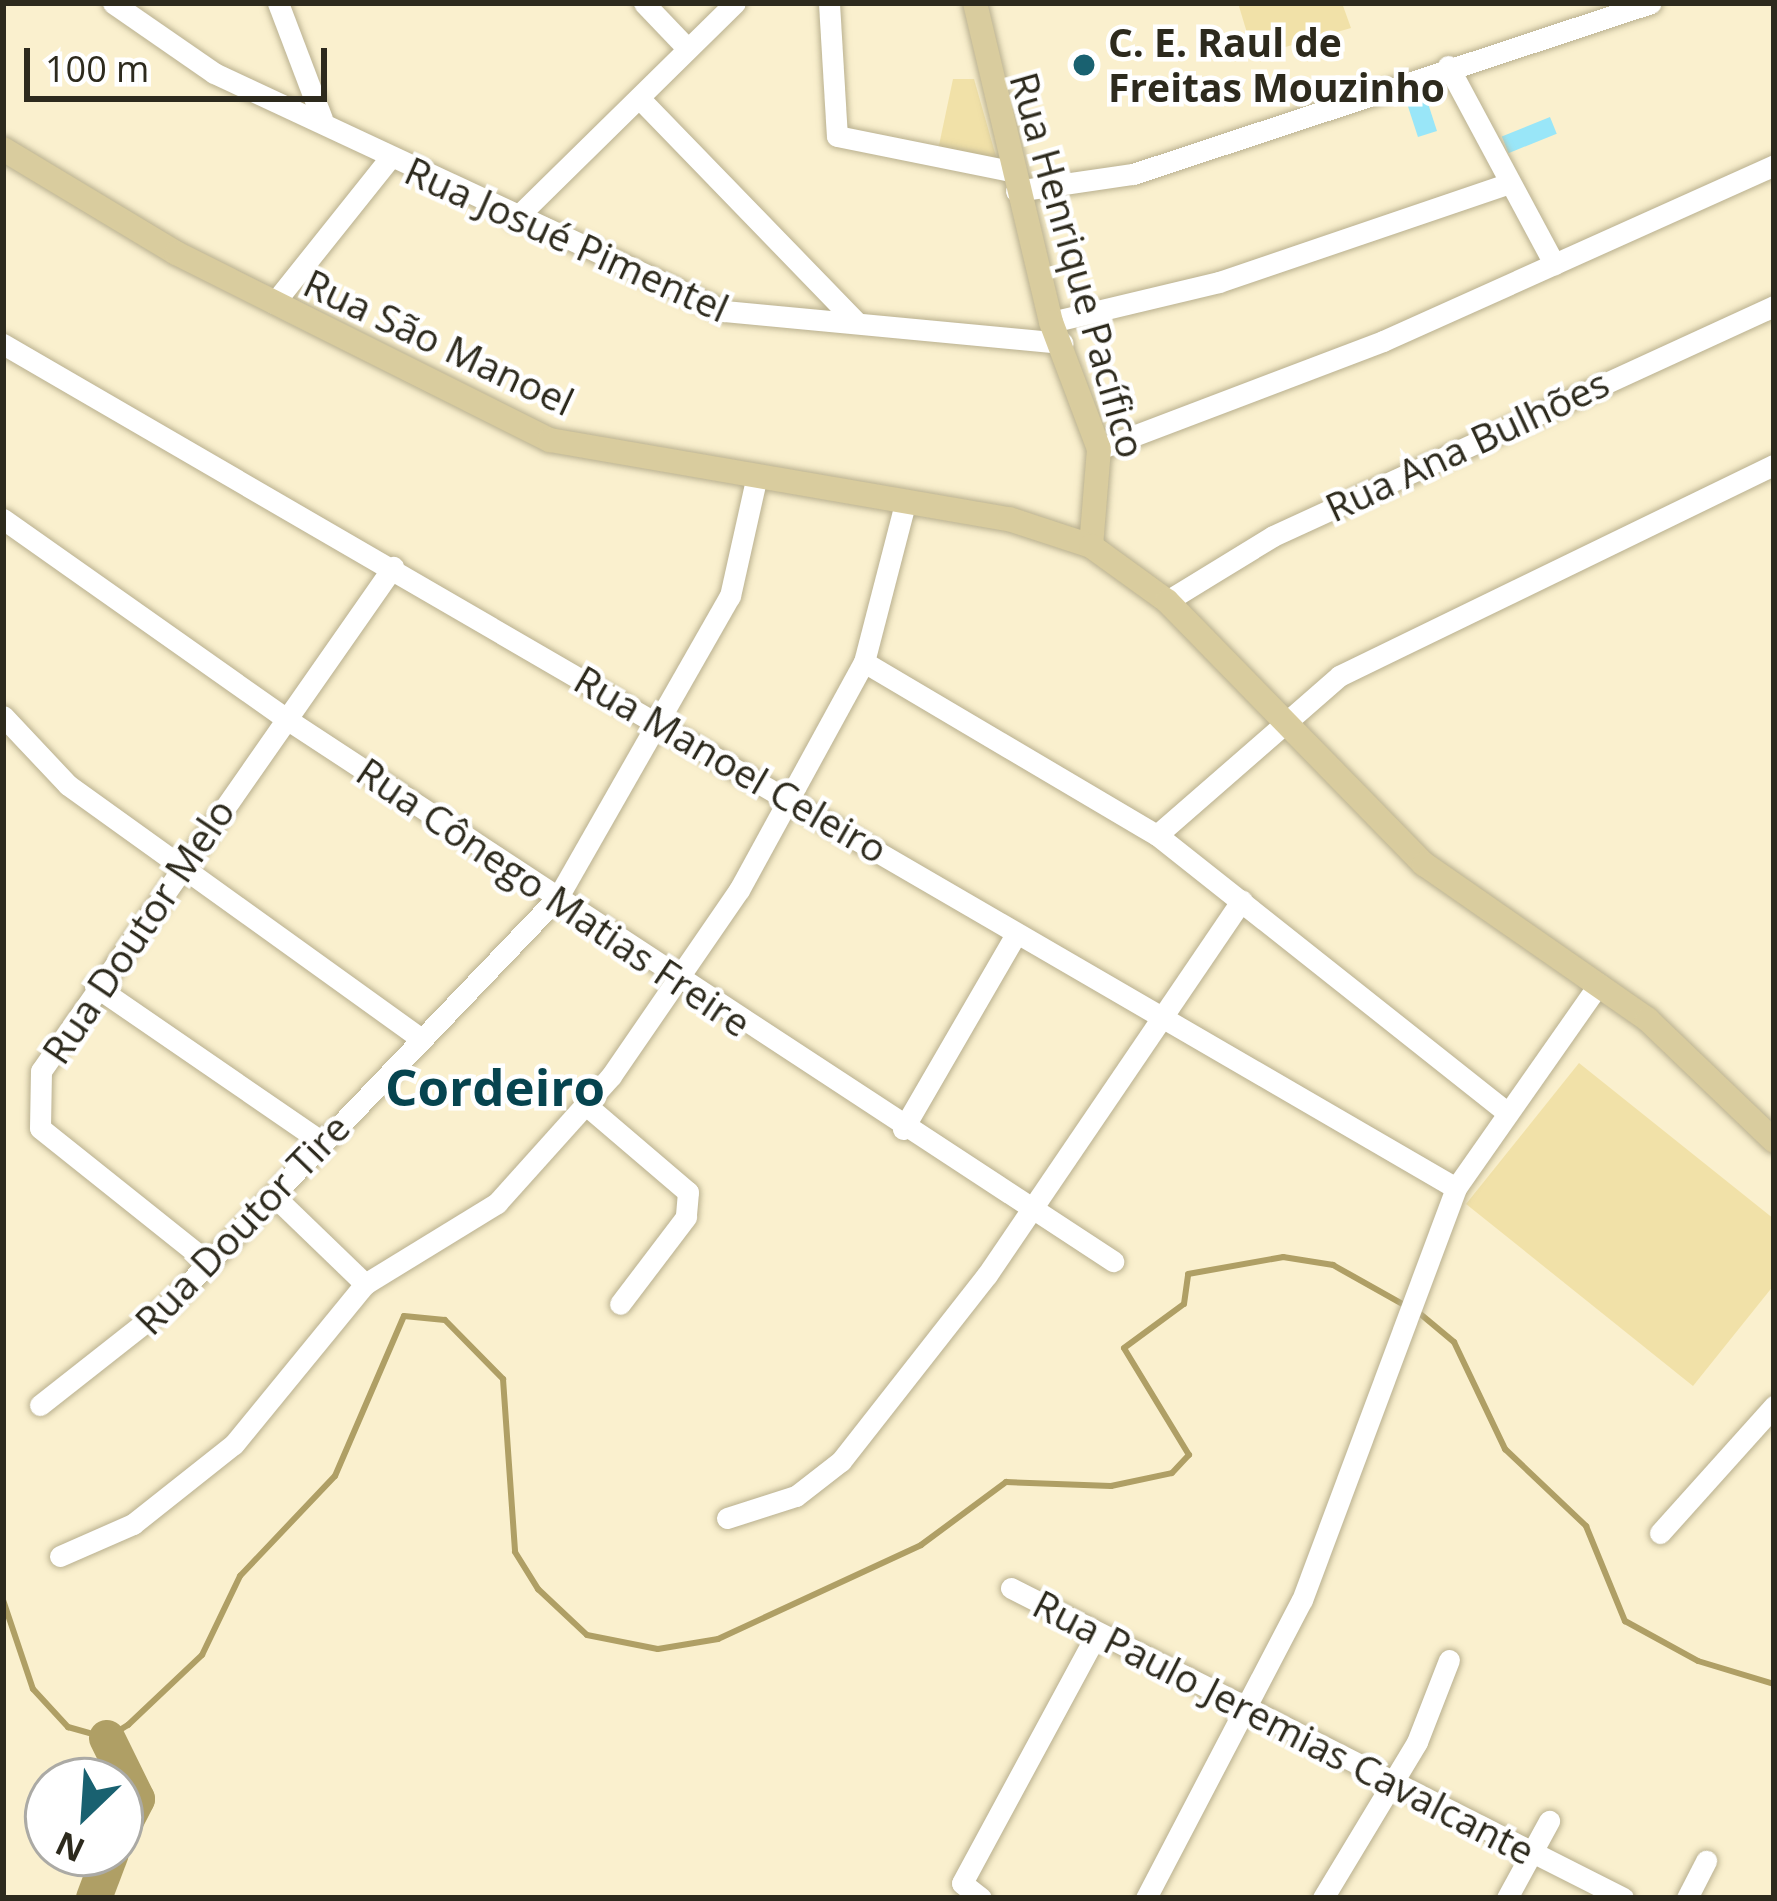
<!DOCTYPE html>
<meta charset="utf-8">
<style>
body{margin:0}
#map{position:relative;width:1777px;height:1901px;overflow:hidden;background:#faf0ce;font-family:"Open Sans",sans-serif}
div>[style]{position:absolute}
.green>*{inset:0;background:#f1e1a8}
.stream>*{height:6px;margin:-3px;padding:0 3px;transform-origin:3px;border-radius:3px;background:#af9f65}
.river>*{height:36px;margin:-18px;padding:0 18px;transform-origin:18px;border-radius:18px;background:#af9f65}
.building>*{inset:0;background:#99e6f8;transform-origin:0 0}
.roads{filter:drop-shadow(0 0 3px #b9b08f) drop-shadow(0 0 3px #b9b08f)}
.minor>*{height:21px;margin:-10.5px;padding:0 10.5px;transform-origin:10.5px;border-radius:10.5px;background:#fff}
.major>*{height:24px;margin:-12px;padding:0 12px;transform-origin:12px;border-radius:12px;background:#d9cc9e}
.dots>*{width:33px;height:33px;translate:-50% -50%;box-sizing:border-box;border:6px solid #fff;border-radius:50%}
span{translate:-50% -50%;white-space:nowrap;text-align:center;line-height:1.15;-webkit-text-stroke:9px #fff;paint-order:stroke}
.poi-label{font-size:39px;color:#2d2a1d;font-weight:700}
.left{translate:0 -50%;text-align:left}
.street-label{font-size:39px;color:#2d2a1d}
.district-label{font-size:51px;color:#06444f;font-weight:700}
.frame{position:absolute;inset:0;border:6px solid #2d2a1d;pointer-events:none}
.north{position:absolute;left:24px;top:1757px;width:120px;height:120px;box-sizing:border-box;background:#fff;border:3px solid #abaaa5;border-radius:50%;rotate:205deg;font-size:33px;font-weight:700;line-height:48px;text-align:center;color:#2d2a1d}
.north::after{content:'';display:block;margin:auto;width:42px;height:54px;background:#196170;clip-path:polygon(50% 0,100% 100%,50% 72%,0 100%)}
.scale{position:absolute;left:24px;top:48px;width:303px;height:54px;box-sizing:border-box;border:6px solid #2d2a1d;border-top:0;padding-left:15px;font-size:36px;line-height:42px;white-space:nowrap;color:#2d2a1d;-webkit-text-stroke:9px #fff;paint-order:stroke}
</style>
<div id="map">
<div class="green">
<div style="clip-path:polygon(1238px 3px,1342px 3px,1351px 28px,1254px 56px)"></div>
<div style="clip-path:polygon(953px 79px,974px 79px,997px 160px,938px 150px)"></div>
<div style="clip-path:polygon(1579px 1063px,1774px 1219px,1774px 1285px,1693px 1386px,1466px 1204px)"></div>
</div>
<div class="stream">
<div style="left:1418px;top:1312px;width:47px;rotate:39.8deg"></div>
<div style="left:1454px;top:1342px;width:119px;rotate:64.5deg"></div>
<div style="left:1505px;top:1449px;width:112px;rotate:43.5deg"></div>
<div style="left:1586px;top:1526px;width:103px;rotate:67.7deg"></div>
<div style="left:1625px;top:1621px;width:83px;rotate:28.7deg"></div>
<div style="left:1698px;top:1661px;width:79px;rotate:16.8deg"></div>
<div style="left:3px;top:1600px;width:94px;rotate:71.4deg"></div>
<div style="left:33px;top:1689px;width:52px;rotate:47.4deg"></div>
<div style="left:68px;top:1727px;width:41px;rotate:15.8deg"></div>
<div style="left:107px;top:1738px;width:25px;rotate:-32deg"></div>
<div style="left:128px;top:1725px;width:102px;rotate:-43.4deg"></div>
<div style="left:202px;top:1655px;width:88px;rotate:-64.3deg"></div>
<div style="left:240px;top:1576px;width:138px;rotate:-46.5deg"></div>
<div style="left:335px;top:1476px;width:174px;rotate:-66.7deg"></div>
<div style="left:404px;top:1316px;width:41px;rotate:5.6deg"></div>
<div style="left:445px;top:1320px;width:83px;rotate:45.5deg"></div>
<div style="left:503px;top:1379px;width:173px;rotate:86deg"></div>
<div style="left:515px;top:1552px;width:44px;rotate:58.1deg"></div>
<div style="left:538px;top:1589px;width:67px;rotate:43.2deg"></div>
<div style="left:587px;top:1635px;width:72px;rotate:11.2deg"></div>
<div style="left:658px;top:1649px;width:61px;rotate:-9.5deg"></div>
<div style="left:718px;top:1639px;width:224px;rotate:-24.8deg"></div>
<div style="left:921px;top:1545px;width:106px;rotate:-36.5deg"></div>
<div style="left:1006px;top:1482px;width:105px;rotate:2.2deg"></div>
<div style="left:1111px;top:1486px;width:62px;rotate:-12deg"></div>
<div style="left:1172px;top:1473px;width:25px;rotate:-47deg"></div>
<div style="left:1189px;top:1455px;width:125px;rotate:-121.3deg"></div>
<div style="left:1124px;top:1348px;width:74px;rotate:-36.3deg"></div>
<div style="left:1184px;top:1304px;width:30px;rotate:-82deg"></div>
<div style="left:1188px;top:1274px;width:97px;rotate:-10.1deg"></div>
<div style="left:1283px;top:1257px;width:51px;rotate:9.1deg"></div>
<div style="left:1333px;top:1265px;width:84px;rotate:29.3deg"></div>
</div>
<div class="river">
<div style="left:107px;top:1738px;width:68px;rotate:63.8deg"></div>
<div style="left:137px;top:1799px;width:38px;rotate:117deg"></div>
<div style="left:94px;top:1898px;width:48px;rotate:-69.3deg"></div>
</div>
<div class="building">
<div style="left:1424px;top:91px;width:42px;height:20px;rotate:72deg"></div>
<div style="left:1550px;top:117px;width:18px;height:52px;rotate:68deg"></div>
</div>
<div class="roads">
<div class="minor">
<div style="left:113px;top:3px;width:123px;rotate:34.7deg"></div>
<div style="left:214px;top:73px;width:563px;rotate:25.02deg"></div>
<div style="left:724px;top:311px;width:340px;rotate:5.4deg"></div>
<div style="left:278px;top:3px;width:124px;rotate:69.2deg"></div>
<div style="left:644px;top:3px;width:58px;rotate:46.4deg"></div>
<div style="left:829px;top:3px;width:133px;rotate:86.6deg"></div>
<div style="left:837px;top:136px;width:177px;rotate:11.4deg"></div>
<div style="left:1448px;top:66px;width:225px;rotate:61.8deg"></div>
<div style="left:642px;top:101px;width:309px;rotate:45.9deg"></div>
<div style="left:1016px;top:191px;width:118px;rotate:-8.3deg"></div>
<div style="left:1133px;top:174px;width:545px;rotate:-18.27deg"></div>
<div style="left:515px;top:219px;width:308px;rotate:-44.5deg"></div>
<div style="left:274px;top:303px;width:183px;rotate:-51.4deg"></div>
<div style="left:1051px;top:322px;width:173px;rotate:-13.4deg"></div>
<div style="left:1219px;top:282px;width:304px;rotate:-18.8deg"></div>
<div style="left:3px;top:344px;width:1680px;rotate:30.15deg"></div>
<div style="left:1099px;top:449px;width:304px;rotate:-20.8deg"></div>
<div style="left:1383px;top:341px;width:429px;rotate:-24.2deg"></div>
<div style="left:3px;top:519px;width:349px;rotate:35.2deg"></div>
<div style="left:288px;top:720px;width:987px;rotate:33.26deg"></div>
<div style="left:1167px;top:601px;width:124px;rotate:-31.5deg"></div>
<div style="left:1273px;top:536px;width:551px;rotate:-24.66deg"></div>
<div style="left:864px;top:662px;width:340px;rotate:30.6deg"></div>
<div style="left:1157px;top:835px;width:446px;rotate:38.4deg"></div>
<div style="left:3px;top:716px;width:95px;rotate:46.7deg"></div>
<div style="left:68px;top:785px;width:436px;rotate:35.7deg"></div>
<div style="left:1157px;top:835px;width:242px;rotate:-41.1deg"></div>
<div style="left:1339px;top:676px;width:483px;rotate:-25.9deg"></div>
<div style="left:95px;top:986px;width:275px;rotate:34.5deg"></div>
<div style="left:586px;top:1105px;width:134px;rotate:40.5deg"></div>
<div style="left:688px;top:1192px;width:25px;rotate:95deg"></div>
<div style="left:686px;top:1217px;width:109px;rotate:127.2deg"></div>
<div style="left:903px;top:1129px;width:225px;rotate:-59.9deg"></div>
<div style="left:274px;top:1196px;width:127px;rotate:44deg"></div>
<div style="left:209px;top:1263px;width:216px;rotate:-141.4deg"></div>
<div style="left:40px;top:1128px;width:57px;rotate:-89deg"></div>
<div style="left:41px;top:1071px;width:615px;rotate:-55.07deg"></div>
<div style="left:40px;top:1405px;width:167px;rotate:-38.2deg"></div>
<div style="left:171px;top:1302px;width:560px;rotate:-46.3deg"></div>
<div style="left:558px;top:897px;width:347px;rotate:-60.3deg"></div>
<div style="left:730px;top:596px;width:119px;rotate:-77.4deg"></div>
<div style="left:727px;top:1518px;width:72px;rotate:-17.7deg"></div>
<div style="left:796px;top:1496px;width:57px;rotate:-37.9deg"></div>
<div style="left:841px;top:1461px;width:236px;rotate:-51.9deg"></div>
<div style="left:987px;top:1275px;width:453px;rotate:-55.8deg"></div>
<div style="left:1660px;top:1533px;width:171px;rotate:-48.1deg"></div>
<div style="left:60px;top:1556px;width:80px;rotate:-23.7deg"></div>
<div style="left:133px;top:1524px;width:129px;rotate:-38.4deg"></div>
<div style="left:234px;top:1444px;width:207px;rotate:-50.7deg"></div>
<div style="left:365px;top:1284px;width:155px;rotate:-31.5deg"></div>
<div style="left:497px;top:1203px;width:171px;rotate:-48.1deg"></div>
<div style="left:611px;top:1076px;width:226px;rotate:-55.5deg"></div>
<div style="left:739px;top:890px;width:260px;rotate:-61.3deg"></div>
<div style="left:864px;top:662px;width:164px;rotate:-75.5deg"></div>
<div style="left:1011px;top:1588px;width:686px;rotate:26.86deg"></div>
<div style="left:981px;top:1898px;width:24px;rotate:-142deg"></div>
<div style="left:962px;top:1883px;width:282px;rotate:-61.6deg"></div>
<div style="left:1146px;top:1898px;width:336px;rotate:-62.4deg"></div>
<div style="left:1302px;top:1600px;width:440px;rotate:-69.5deg"></div>
<div style="left:1456px;top:1188px;width:249px;rotate:-55deg"></div>
<div style="left:1323px;top:1898px;width:182px;rotate:-58.9deg"></div>
<div style="left:1417px;top:1742px;width:88px;rotate:-68.7deg"></div>
<div style="left:1507px;top:1898px;width:88px;rotate:-61.4deg"></div>
<div style="left:1687px;top:1898px;width:42px;rotate:-62.8deg"></div>
</div>
<div class="major">
<div style="left:975px;top:3px;width:328px;rotate:76.6deg"></div>
<div style="left:1051px;top:322px;width:136px;rotate:69.3deg"></div>
<div style="left:1099px;top:449px;width:97px;rotate:94.7deg"></div>
<div style="left:3px;top:149px;width:202px;rotate:31deg"></div>
<div style="left:176px;top:253px;width:418px;rotate:26.6deg"></div>
<div style="left:550px;top:440px;width:466px;rotate:9.8deg"></div>
<div style="left:1009px;top:519px;width:86px;rotate:18.2deg"></div>
<div style="left:1091px;top:546px;width:94px;rotate:35.9deg"></div>
<div style="left:1167px;top:601px;width:368px;rotate:45.7deg"></div>
<div style="left:1424px;top:864px;width:272px;rotate:34.8deg"></div>
<div style="left:1647px;top:1019px;width:176px;rotate:43.8deg"></div>
</div>
</div>
<div class="dots">
<div style="left:1084px;top:65px;background:#196170"></div>
</div>
<div class="poi-label">
<span class="left" style="left:1108px;top:65px">C. E. Raul de<br>Freitas Mouzinho</span>
</div>
<div class="street-label">
<span style="left:567px;top:239px;rotate:24deg">Rua Josué Pimentel</span>
<span style="left:1078px;top:265px;rotate:74deg">Rua Henrique Pacífico</span>
<span style="left:439px;top:342px;rotate:25deg">Rua São Manoel</span>
<span style="left:1467px;top:445px;rotate:-25deg">Rua Ana Bulhões</span>
<span style="left:731px;top:764px;rotate:30deg">Rua Manoel Celeiro</span>
<span style="left:554px;top:897px;rotate:34deg">Rua Cônego Matias Freire</span>
<span style="left:138px;top:931px;rotate:-56deg">Rua Doutor Melo</span>
<span style="left:242px;top:1224px;rotate:-46deg">Rua Doutor Tire</span>
<span style="left:1284px;top:1727px;rotate:27deg">Rua Paulo Jeremias Cavalcante</span>
</div>
<div class="district-label">
<span style="left:495px;top:1086px">Cordeiro</span>
</div>
<div class="frame"></div>
<div class="north">N</div>
<div class="scale">100 m</div>
</div>
